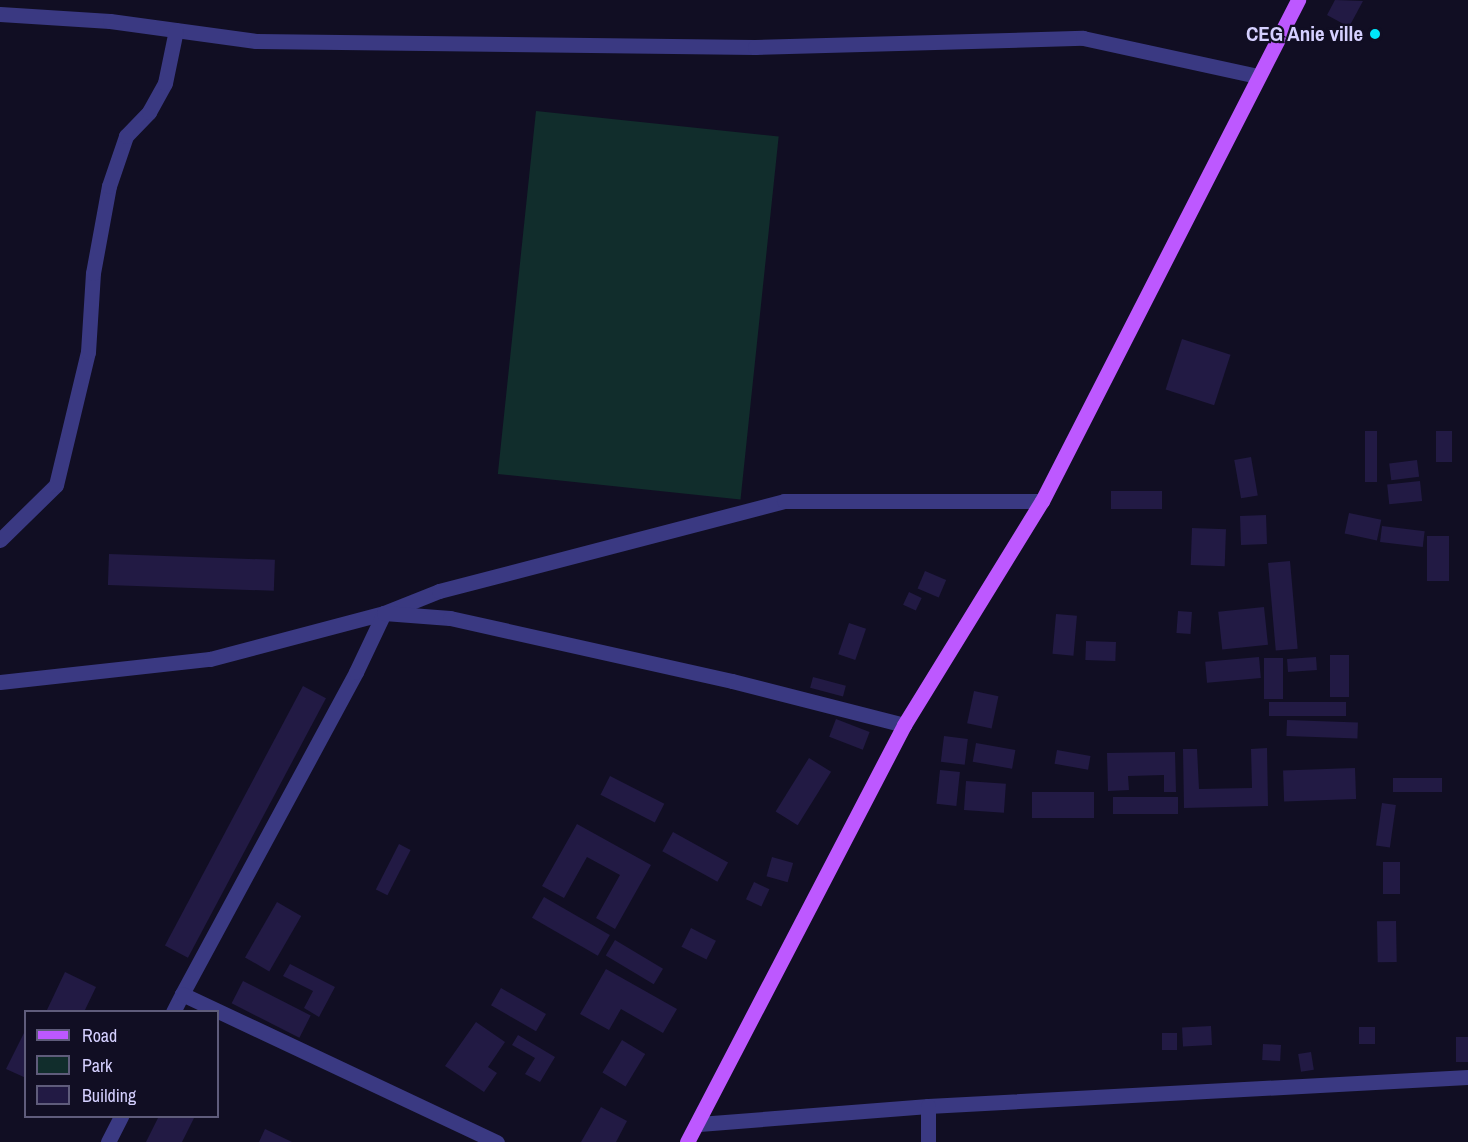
<!DOCTYPE html>
<style>
body{margin:0}
#map{position:relative;width:1468px;height:1142px;overflow:hidden;background:#110e23;font-family:"Archivo Narrow",sans-serif}
div>[style]{position:absolute}
.green>*{inset:0;background:#112d2c;transform-origin:0 0}
.building>*{inset:0;background:#221a44;transform-origin:0 0}
.minor>*{height:15px;margin:-7.5px;padding:0 7.5px;transform-origin:7.5px;border-radius:7.5px;background:#3a3982}
.primary>*{height:15px;margin:-7.5px;padding:0 7.5px;transform-origin:7.5px;border-radius:7.5px;background:#bd58ff}
.dots>*{width:16px;height:16px;translate:-50% -50%;box-sizing:border-box;border:3px solid #110e23;border-radius:50%}
span{translate:-50% -50%;white-space:nowrap;text-align:center;line-height:1.15;-webkit-text-stroke:4.5px #110e23;paint-order:stroke}
.poi-label{font-size:21px;color:#d5d0ff;font-weight:700}
.right{translate:-100% -50%;text-align:right}
.legend{position:absolute;left:24px;top:1010px;width:195px;height:108px;box-sizing:border-box;background:#110e23;border:2px solid #5f5c7b;margin:0;padding:8px 10px;list-style:none;font-size:18px;color:#d5d0ff}
.legend li{display:flex;align-items:center;gap:12px;height:30px}
.legend b{width:30px;border:2px solid #5f5c7b}
</style>
<div id="map">
<div class="green">
<div style="left:536px;top:111px;width:244px;height:365px;rotate:6deg"></div>
</div>
<div class="building">
<div style="clip-path:polygon(1335px 0,1363px 1px,1349px 27px,1327px 15px)"></div>
<div style="left:1182px;top:339px;width:51px;height:53px;rotate:18deg"></div>
<div style="left:1365px;top:431px;width:12px;height:51px"></div>
<div style="left:1436px;top:431px;width:16px;height:31px"></div>
<div style="left:1251px;top:457px;width:39px;height:17px;rotate:80deg"></div>
<div style="left:1417px;top:460px;width:17px;height:28px;rotate:83deg"></div>
<div style="left:1420px;top:481px;width:20px;height:33px;rotate:84deg"></div>
<div style="left:1162px;top:491px;width:18px;height:51px;rotate:90deg"></div>
<div style="left:1349px;top:513px;width:33px;height:21px;rotate:12deg"></div>
<div style="left:1266px;top:515px;width:29px;height:26px;rotate:88deg"></div>
<div style="left:1382px;top:526px;width:43px;height:16px;rotate:7deg"></div>
<div style="left:1192px;top:528px;width:34px;height:37px;rotate:2deg"></div>
<div style="left:1427px;top:536px;width:22px;height:45px"></div>
<div style="left:109px;top:554px;width:166px;height:31px;rotate:2deg"></div>
<div style="left:1290px;top:561px;width:88px;height:22px;rotate:85deg"></div>
<div style="left:925px;top:571px;width:23px;height:19px;rotate:23deg"></div>
<div style="left:909px;top:592px;width:14px;height:14px;rotate:25deg"></div>
<div style="left:1264px;top:607px;width:38px;height:46px;rotate:84deg"></div>
<div style="left:1178px;top:611px;width:14px;height:22px;rotate:4deg"></div>
<div style="left:1056px;top:614px;width:21px;height:40px;rotate:5deg"></div>
<div style="left:849px;top:623px;width:18px;height:33px;rotate:19deg"></div>
<div style="left:1086px;top:641px;width:30px;height:19px;rotate:2deg"></div>
<div style="left:1330px;top:655px;width:19px;height:42px"></div>
<div style="left:1259px;top:657px;width:21px;height:54px;rotate:85deg"></div>
<div style="left:1316px;top:657px;width:13px;height:29px;rotate:86deg"></div>
<div style="left:1283px;top:658px;width:41px;height:19px;rotate:90deg"></div>
<div style="left:813px;top:677px;width:34px;height:11px;rotate:15deg"></div>
<div style="left:303px;top:686px;width:26px;height:294px;rotate:28deg"></div>
<div style="left:974px;top:691px;width:25px;height:33px;rotate:12deg"></div>
<div style="left:1269px;top:702px;width:77px;height:14px"></div>
<div style="left:836px;top:719px;width:36px;height:19px;rotate:21deg"></div>
<div style="left:1287px;top:720px;width:71px;height:16px;rotate:2deg"></div>
<div style="left:944px;top:736px;width:24px;height:26px;rotate:7deg"></div>
<div style="left:976px;top:743px;width:40px;height:19px;rotate:10deg"></div>
<div style="clip-path:polygon(1267px 748px,1268px 806px,1184px 808px,1183px 749px,1197px 749px,1199px 789px,1252px 788px,1251px 749px)"></div>
<div style="left:1057px;top:750px;width:34px;height:14px;rotate:10deg"></div>
<div style="clip-path:polygon(1175px 752px,1176px 792px,1164px 792px,1164px 775px,1128px 776px,1129px 790px,1108px 791px,1107px 753px)"></div>
<div style="left:809px;top:758px;width:26px;height:63px;rotate:32deg"></div>
<div style="left:1355px;top:768px;width:31px;height:72px;rotate:88deg"></div>
<div style="left:940px;top:770px;width:20px;height:34px;rotate:6deg"></div>
<div style="left:610px;top:776px;width:61px;height:21px;rotate:27deg"></div>
<div style="left:1442px;top:778px;width:14px;height:49px;rotate:90deg"></div>
<div style="left:966px;top:781px;width:40px;height:29px;rotate:4deg"></div>
<div style="left:1032px;top:792px;width:62px;height:26px"></div>
<div style="left:1178px;top:797px;width:17px;height:65px;rotate:90deg"></div>
<div style="left:1382px;top:803px;width:14px;height:43px;rotate:8deg"></div>
<div style="clip-path:polygon(577px 824px,651px 865px,615px 929px,596px 918px,620px 875px,587px 857px,564px 898px,542px 886px)"></div>
<div style="left:673px;top:832px;width:63px;height:22px;rotate:29deg"></div>
<div style="left:399px;top:844px;width:13px;height:51px;rotate:27deg"></div>
<div style="left:772px;top:857px;width:22px;height:20px;rotate:16deg"></div>
<div style="left:1383px;top:862px;width:17px;height:32px"></div>
<div style="left:754px;top:882px;width:17px;height:19px;rotate:25deg"></div>
<div style="left:544px;top:897px;width:76px;height:24px;rotate:30deg"></div>
<div style="left:277px;top:902px;width:28px;height:64px;rotate:30deg"></div>
<div style="left:1396px;top:921px;width:41px;height:19px;rotate:89deg"></div>
<div style="left:691px;top:928px;width:28px;height:21px;rotate:27deg"></div>
<div style="left:615px;top:940px;width:56px;height:18px;rotate:31deg"></div>
<div style="clip-path:polygon(290px 964px,335px 987px,319px 1017px,304px 1008px,313px 991px,283px 976px)"></div>
<div style="clip-path:polygon(606px 969px,677px 1009px,663px 1033px,621px 1009px,609px 1030px,580px 1014px)"></div>
<div style="clip-path:polygon(65px 972px,96px 987px,84px 1012px,46px 1012px)"></div>
<div style="left:243px;top:981px;width:76px;height:25px;rotate:27deg"></div>
<div style="left:501px;top:988px;width:52px;height:20px;rotate:30deg"></div>
<div style="clip-path:polygon(476px 1022px,505px 1042px,488px 1067px,497px 1073px,484px 1092px,445px 1066px)"></div>
<div style="left:1211px;top:1026px;width:19px;height:29px;rotate:87deg"></div>
<div style="left:1359px;top:1027px;width:16px;height:17px"></div>
<div style="clip-path:polygon(26px 1029px,26px 1078px,6px 1069px)"></div>
<div style="left:1162px;top:1033px;width:15px;height:17px"></div>
<div style="clip-path:polygon(518px 1035px,555px 1057px,540px 1082px,525px 1074px,535px 1058px,512px 1045px)"></div>
<div style="left:1456px;top:1037px;width:12px;height:25px"></div>
<div style="left:622px;top:1040px;width:27px;height:38px;rotate:31deg"></div>
<div style="left:1263px;top:1044px;width:18px;height:16px;rotate:3deg"></div>
<div style="left:1311px;top:1052px;width:18px;height:13px;rotate:81deg"></div>
<div style="clip-path:polygon(601px 1107px,627px 1121px,616px 1142px,581px 1142px)"></div>
<div style="clip-path:polygon(159px 1116px,195px 1116px,182px 1142px,146px 1142px)"></div>
<div style="clip-path:polygon(265px 1129px,292px 1142px,259px 1142px)"></div>
</div>
<div class="minor">
<div style="left:0;top:14px;width:110px;rotate:3.6deg"></div>
<div style="left:110px;top:21px;width:147px;rotate:7.8deg"></div>
<div style="left:256px;top:41px;width:499px;rotate:0.7deg"></div>
<div style="left:755px;top:47px;width:328px;rotate:-1.6deg"></div>
<div style="left:1083px;top:38px;width:178px;rotate:12.3deg"></div>
<div style="left:0;top:540px;width:78px;rotate:-44.5deg"></div>
<div style="left:56px;top:485px;width:137px;rotate:-76.5deg"></div>
<div style="left:88px;top:352px;width:79px;rotate:-86.4deg"></div>
<div style="left:93px;top:273px;width:88px;rotate:-79.6deg"></div>
<div style="left:109px;top:186px;width:53px;rotate:-71.2deg"></div>
<div style="left:126px;top:136px;width:33px;rotate:-46deg"></div>
<div style="left:149px;top:112px;width:33px;rotate:-61deg"></div>
<div style="left:165px;top:83px;width:54px;rotate:-78.3deg"></div>
<div style="left:0;top:682px;width:211px;rotate:-6.3deg"></div>
<div style="left:210px;top:659px;width:180px;rotate:-14.8deg"></div>
<div style="left:384px;top:613px;width:59px;rotate:-21.8deg"></div>
<div style="left:439px;top:591px;width:357px;rotate:-14.6deg"></div>
<div style="left:784px;top:501px;width:258px"></div>
<div style="left:182px;top:994px;width:366px;rotate:-61.6deg"></div>
<div style="left:356px;top:672px;width:65px;rotate:-64.6deg"></div>
<div style="left:384px;top:613px;width:66px;rotate:4.3deg"></div>
<div style="left:450px;top:618px;width:289px;rotate:12.6deg"></div>
<div style="left:732px;top:681px;width:178px;rotate:14.3deg"></div>
<div style="left:173px;top:1012px;width:20px;rotate:-63deg"></div>
<div style="left:182px;top:994px;width:348px;rotate:25.2deg"></div>
<div style="left:699px;top:1124px;width:230px;rotate:-4.5deg"></div>
<div style="left:928px;top:1106px;width:541px;rotate:-3.07deg"></div>
<div style="left:108px;top:1142px;width:29px;rotate:-63deg"></div>
<div style="left:928px;top:1142px;width:36px;rotate:-90deg"></div>
</div>
<div class="primary">
<div style="left:687px;top:1142px;width:470px;rotate:-62.5deg"></div>
<div style="left:904px;top:725px;width:263px;rotate:-58.4deg"></div>
<div style="left:1042px;top:501px;width:563px;rotate:-62.93deg"></div>
</div>
<div class="dots">
<div style="left:1375px;top:34px;background:#00e7fb"></div>
</div>
<div class="poi-label">
<span class="right" style="left:1363px;top:34px">CEG Anie ville</span>
</div>
<ul class="legend">
<li><b style="height:8px;background:#bd58ff"></b>Road</li>
<li><b style="height:16px;background:#112d2c"></b>Park</li>
<li><b style="height:16px;background:#221a44"></b>Building</li>
</ul>
</div>
